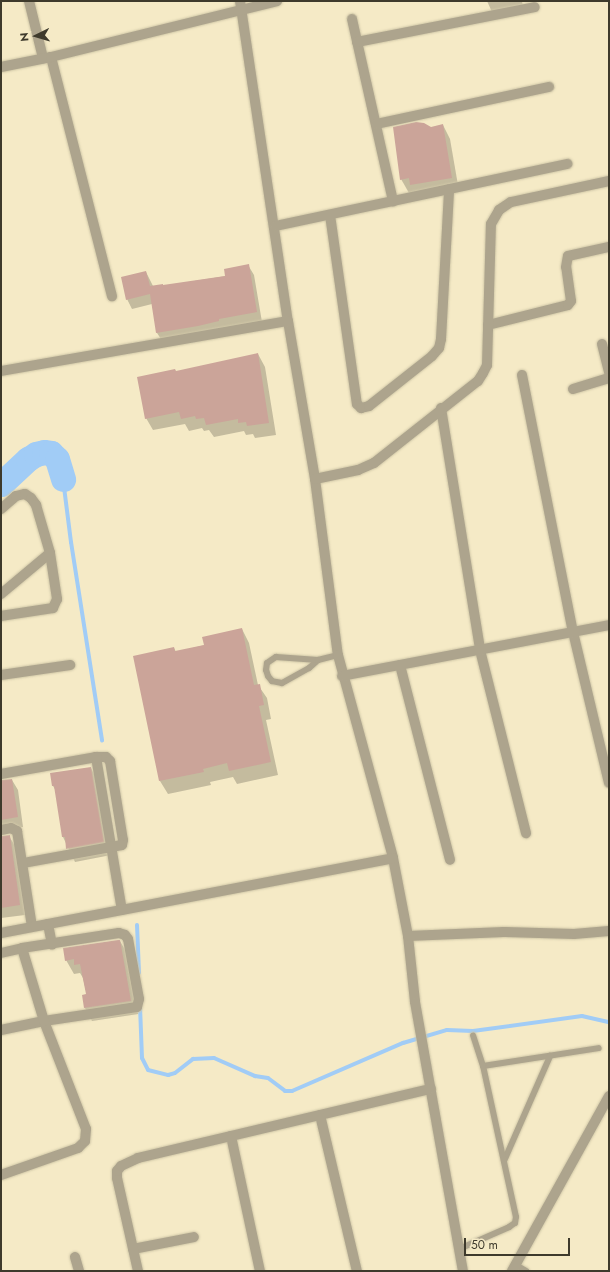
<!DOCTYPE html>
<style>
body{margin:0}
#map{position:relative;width:610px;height:1272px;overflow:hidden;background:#f5eac6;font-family:Jost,sans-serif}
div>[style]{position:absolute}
.shadow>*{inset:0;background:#0003}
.stream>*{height:4px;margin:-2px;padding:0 2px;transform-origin:2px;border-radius:2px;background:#a1ccf6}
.river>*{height:25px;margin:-12.5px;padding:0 12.5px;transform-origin:12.5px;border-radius:12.5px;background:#a1ccf6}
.building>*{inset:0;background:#cba499}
.roads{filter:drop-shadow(0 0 1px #d0c7a7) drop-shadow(0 0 1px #d0c7a7)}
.lane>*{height:6px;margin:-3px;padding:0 3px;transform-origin:3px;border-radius:3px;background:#ada48d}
.street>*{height:10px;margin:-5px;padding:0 5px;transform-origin:5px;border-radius:5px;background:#ada48d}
span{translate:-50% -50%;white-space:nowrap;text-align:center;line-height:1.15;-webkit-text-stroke:3px #f5eac6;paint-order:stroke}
.frame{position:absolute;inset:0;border:2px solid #3e3a2c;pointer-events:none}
.north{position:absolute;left:16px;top:16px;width:40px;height:40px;-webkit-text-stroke:3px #f5eac6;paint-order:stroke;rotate:265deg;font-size:11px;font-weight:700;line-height:16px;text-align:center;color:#3e3a2c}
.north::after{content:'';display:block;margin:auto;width:14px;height:18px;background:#3e3a2c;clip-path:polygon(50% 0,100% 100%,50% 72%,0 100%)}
.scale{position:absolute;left:464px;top:1238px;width:106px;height:18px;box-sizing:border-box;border:2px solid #3e3a2c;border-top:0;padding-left:5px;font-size:12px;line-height:14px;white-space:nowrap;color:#3e3a2c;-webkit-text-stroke:3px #f5eac6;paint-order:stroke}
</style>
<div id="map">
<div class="shadow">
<div style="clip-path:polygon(487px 1px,522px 1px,523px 7px,492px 12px)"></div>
<div style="clip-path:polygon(443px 125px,450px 139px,459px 191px,409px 193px,401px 179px)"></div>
<div style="clip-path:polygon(248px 265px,254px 275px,262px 322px,163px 342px,157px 333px,152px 304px,132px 309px,127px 299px,146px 272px,153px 286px,163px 286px,226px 276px)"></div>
<div style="clip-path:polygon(258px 354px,265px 367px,276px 435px,255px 438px,253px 434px,246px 435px,244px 431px,214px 437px,209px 430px,204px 431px,202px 428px,189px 431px,185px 424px,153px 430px,146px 418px,176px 372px)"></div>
<div style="clip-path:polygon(242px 629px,249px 643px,258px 685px,267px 698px,271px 719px,266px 720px,278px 775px,237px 784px,233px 777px,210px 782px,211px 785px,168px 794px,160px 781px,174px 648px,176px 652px,205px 645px)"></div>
<div style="clip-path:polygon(91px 768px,98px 782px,111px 855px,75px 862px,63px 837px,56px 791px,53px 786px,52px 774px)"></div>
<div style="clip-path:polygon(12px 780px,18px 790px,23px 827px,13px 829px,13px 832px,1px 835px,1px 781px)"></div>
<div style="clip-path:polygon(9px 836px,15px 846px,25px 915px,1px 918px,1px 837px)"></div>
<div style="clip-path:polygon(120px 941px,128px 955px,138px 1014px,92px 1021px,85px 1008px,83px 996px,87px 995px,83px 978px,80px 973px,74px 974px,66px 960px)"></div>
</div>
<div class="stream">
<div style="left:63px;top:479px;width:64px;rotate:82.8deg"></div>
<div style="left:71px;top:542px;width:201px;rotate:81.1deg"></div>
<div style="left:137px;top:925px;width:48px;rotate:87.6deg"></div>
<div style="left:140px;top:1006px;width:52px;rotate:87.8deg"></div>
<div style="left:142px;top:1058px;width:13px;rotate:63deg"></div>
<div style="left:148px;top:1070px;width:21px;rotate:14deg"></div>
<div style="left:168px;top:1075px;width:7px;rotate:-16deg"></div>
<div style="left:175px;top:1073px;width:23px;rotate:-38deg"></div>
<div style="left:193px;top:1059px;width:21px;rotate:-3deg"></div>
<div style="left:214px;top:1058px;width:45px;rotate:23.7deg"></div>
<div style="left:255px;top:1076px;width:13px;rotate:9deg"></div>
<div style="left:268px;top:1078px;width:21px;rotate:37deg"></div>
<div style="left:285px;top:1091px;width:7px"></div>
<div style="left:292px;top:1091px;width:121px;rotate:-23.4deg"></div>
<div style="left:403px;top:1043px;width:46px;rotate:-16.5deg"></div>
<div style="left:447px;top:1030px;width:26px;rotate:2deg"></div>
<div style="left:473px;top:1031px;width:110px;rotate:-7.8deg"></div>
<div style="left:582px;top:1016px;width:28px;rotate:13deg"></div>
</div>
<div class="river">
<div style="left:1px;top:484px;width:37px;rotate:-43deg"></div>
<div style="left:28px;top:459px;width:9px;rotate:-32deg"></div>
<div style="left:36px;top:454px;width:8px;rotate:-14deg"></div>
<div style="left:44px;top:452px;width:7px;rotate:8deg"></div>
<div style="left:51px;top:453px;width:8px;rotate:45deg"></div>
<div style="left:57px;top:459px;width:21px;rotate:73deg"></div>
</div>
<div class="building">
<div style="clip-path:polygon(416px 122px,424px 123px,431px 127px,443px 124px,452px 178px,410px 185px,409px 178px,400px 180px,393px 127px)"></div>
<div style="clip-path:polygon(249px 264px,257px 312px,219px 319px,219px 321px,198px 326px,156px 333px,150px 294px,126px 300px,121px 277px,146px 271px,150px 286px,163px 284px,163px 285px,225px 276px,224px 269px)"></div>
<div style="clip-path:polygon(258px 353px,269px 423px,247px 426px,246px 422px,238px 423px,238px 419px,206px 425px,204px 418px,196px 419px,195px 416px,181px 419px,179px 412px,145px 419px,137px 377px,175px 369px,176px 371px)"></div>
<div style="clip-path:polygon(242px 628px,254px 685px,260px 684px,264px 705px,259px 706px,271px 762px,229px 771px,227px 763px,203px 769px,204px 772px,159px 781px,133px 656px,174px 647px,175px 651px,204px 645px,202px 637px)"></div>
<div style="clip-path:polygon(91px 767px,104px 842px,66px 849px,65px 837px,62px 837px,54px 786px,52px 786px,50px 773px)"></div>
<div style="clip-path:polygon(12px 779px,18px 817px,1px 820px,1px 780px)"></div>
<div style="clip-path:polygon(10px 835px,20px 905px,1px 908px,1px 836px)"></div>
<div style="clip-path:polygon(118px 940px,120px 940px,131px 1001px,84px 1008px,82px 995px,86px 994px,80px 964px,74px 965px,74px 959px,65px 961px,63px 948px)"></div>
</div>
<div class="roads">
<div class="lane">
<div style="left:318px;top:660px;width:12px;rotate:138deg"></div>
<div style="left:309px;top:668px;width:31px;rotate:151deg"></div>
<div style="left:282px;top:683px;width:10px;rotate:-169deg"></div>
<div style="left:272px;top:681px;width:6px;rotate:-129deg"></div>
<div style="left:268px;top:676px;width:6px;rotate:-108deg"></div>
<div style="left:266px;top:670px;width:7px;rotate:-82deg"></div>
<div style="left:267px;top:663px;width:11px;rotate:-34deg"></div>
<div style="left:276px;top:657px;width:42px;rotate:4.1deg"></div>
<div style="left:318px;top:660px;width:21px;rotate:-14deg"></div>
<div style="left:483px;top:1066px;width:117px;rotate:-8.8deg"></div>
<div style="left:504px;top:1161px;width:115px;rotate:-66.3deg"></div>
<div style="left:459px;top:1249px;width:55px;rotate:-23.7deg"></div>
<div style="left:509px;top:1227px;width:7px;rotate:-34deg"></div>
<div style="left:515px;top:1223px;width:6px;rotate:-81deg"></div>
<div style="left:516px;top:1217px;width:155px;rotate:-102.3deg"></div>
<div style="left:483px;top:1066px;width:32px;rotate:-108deg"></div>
<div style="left:516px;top:1265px;width:12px;rotate:31deg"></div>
</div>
<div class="street">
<div style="left:29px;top:1px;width:59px;rotate:76.2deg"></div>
<div style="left:240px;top:1px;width:324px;rotate:81.5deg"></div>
<div style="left:288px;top:321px;width:160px;rotate:80.3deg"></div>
<div style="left:315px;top:479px;width:177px;rotate:82.6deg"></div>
<div style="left:338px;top:655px;width:210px;rotate:74.8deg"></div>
<div style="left:393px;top:858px;width:79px;rotate:79.1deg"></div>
<div style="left:408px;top:936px;width:66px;rotate:83.9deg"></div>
<div style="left:415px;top:1002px;width:273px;rotate:79.9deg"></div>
<div style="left:352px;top:19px;width:187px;rotate:77.3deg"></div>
<div style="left:357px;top:42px;width:181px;rotate:-11.1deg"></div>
<div style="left:51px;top:57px;width:247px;rotate:75.7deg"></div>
<div style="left:1px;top:67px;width:51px;rotate:-11.3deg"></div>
<div style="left:51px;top:57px;width:233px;rotate:-13.9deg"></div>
<div style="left:376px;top:124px;width:177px;rotate:-12.1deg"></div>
<div style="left:330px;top:215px;width:191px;rotate:81.9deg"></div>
<div style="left:357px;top:404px;width:6px;rotate:45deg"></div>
<div style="left:361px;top:408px;width:8px;rotate:-14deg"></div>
<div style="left:369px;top:406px;width:80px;rotate:-38.4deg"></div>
<div style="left:432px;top:356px;width:11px;rotate:-49deg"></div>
<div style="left:439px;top:348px;width:9px;rotate:-77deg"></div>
<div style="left:441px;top:339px;width:150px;rotate:-86.9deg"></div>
<div style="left:275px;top:226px;width:299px;rotate:-12deg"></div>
<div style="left:488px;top:325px;width:82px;rotate:-14deg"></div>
<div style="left:568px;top:305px;width:5px;rotate:-53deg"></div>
<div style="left:571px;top:301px;width:34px;rotate:-98deg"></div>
<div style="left:566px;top:267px;width:11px;rotate:-80deg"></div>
<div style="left:568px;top:256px;width:42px;rotate:-12.4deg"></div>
<div style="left:602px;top:344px;width:30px;rotate:76deg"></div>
<div style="left:1px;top:371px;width:291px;rotate:-9.9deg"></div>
<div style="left:522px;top:375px;width:262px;rotate:78.8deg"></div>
<div style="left:573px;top:632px;width:155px;rotate:76.6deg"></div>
<div style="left:573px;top:389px;width:38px;rotate:-17deg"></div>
<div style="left:441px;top:408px;width:245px;rotate:80.8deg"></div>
<div style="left:480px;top:650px;width:189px;rotate:75.9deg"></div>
<div style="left:315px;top:479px;width:44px;rotate:-11.8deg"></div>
<div style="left:358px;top:470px;width:17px;rotate:-24deg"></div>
<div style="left:374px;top:463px;width:132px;rotate:-38.3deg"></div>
<div style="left:478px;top:381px;width:9px;rotate:-58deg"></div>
<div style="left:483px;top:373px;width:9px;rotate:-63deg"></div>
<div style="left:487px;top:365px;width:141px;rotate:-88.4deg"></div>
<div style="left:491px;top:224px;width:16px;rotate:-60deg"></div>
<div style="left:499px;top:210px;width:14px;rotate:-34deg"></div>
<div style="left:511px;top:202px;width:100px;rotate:-12.1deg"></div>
<div style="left:1px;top:509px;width:20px;rotate:-41deg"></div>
<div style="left:16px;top:496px;width:9px;rotate:-13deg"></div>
<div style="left:25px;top:494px;width:7px;rotate:34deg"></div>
<div style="left:31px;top:498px;width:9px;rotate:54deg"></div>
<div style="left:36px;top:505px;width:50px;rotate:73.7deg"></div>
<div style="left:50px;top:553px;width:47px;rotate:81.3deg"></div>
<div style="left:57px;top:599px;width:10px;rotate:114deg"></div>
<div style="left:53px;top:608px;width:53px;rotate:171.3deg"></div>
<div style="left:1px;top:594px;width:64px;rotate:-39.9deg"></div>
<div style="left:400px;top:665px;width:201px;rotate:75.6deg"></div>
<div style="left:1px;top:675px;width:70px;rotate:-8.2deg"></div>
<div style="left:342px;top:676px;width:272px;rotate:-10.8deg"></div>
<div style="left:96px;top:757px;width:155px;rotate:80.4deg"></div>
<div style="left:1px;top:774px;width:97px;rotate:-10.1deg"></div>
<div style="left:96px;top:757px;width:10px"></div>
<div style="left:106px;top:757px;width:6px;rotate:45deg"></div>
<div style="left:110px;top:761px;width:80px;rotate:80.7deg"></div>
<div style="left:123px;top:840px;width:5px;rotate:101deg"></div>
<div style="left:122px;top:845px;width:101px;rotate:169.7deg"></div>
<div style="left:1px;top:830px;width:10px;rotate:-11deg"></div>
<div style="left:11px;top:828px;width:7px;rotate:27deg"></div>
<div style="left:17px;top:831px;width:97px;rotate:81.1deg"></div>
<div style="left:48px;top:924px;width:21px;rotate:79deg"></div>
<div style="left:1px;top:933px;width:399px;rotate:-10.8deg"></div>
<div style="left:408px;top:936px;width:96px;rotate:-2.4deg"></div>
<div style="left:504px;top:932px;width:70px;rotate:1.6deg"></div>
<div style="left:574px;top:934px;width:35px;rotate:-5deg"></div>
<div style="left:1px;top:953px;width:22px;rotate:-13deg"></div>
<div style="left:22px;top:948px;width:98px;rotate:-8.8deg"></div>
<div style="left:119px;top:933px;width:6px;rotate:18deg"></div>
<div style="left:125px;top:935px;width:5px;rotate:53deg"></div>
<div style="left:128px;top:939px;width:61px;rotate:79.6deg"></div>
<div style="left:139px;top:999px;width:8px;rotate:104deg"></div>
<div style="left:137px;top:1007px;width:94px;rotate:171.4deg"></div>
<div style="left:44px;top:1021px;width:44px;rotate:168.2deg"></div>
<div style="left:320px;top:1115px;width:160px;rotate:76.7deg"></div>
<div style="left:231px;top:1136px;width:138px;rotate:77.9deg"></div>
<div style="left:1px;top:1175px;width:82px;rotate:-19.3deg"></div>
<div style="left:78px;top:1148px;width:10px;rotate:-45deg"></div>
<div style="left:85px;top:1141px;width:12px;rotate:-85deg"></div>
<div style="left:86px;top:1129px;width:116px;rotate:-111.3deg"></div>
<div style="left:44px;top:1021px;width:76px;rotate:-106.8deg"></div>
<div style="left:133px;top:1249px;width:62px;rotate:-11.1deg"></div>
<div style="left:75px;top:1257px;width:15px;rotate:74deg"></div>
<div style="left:138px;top:1271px;width:95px;rotate:-102.7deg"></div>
<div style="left:117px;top:1178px;width:7px;rotate:-90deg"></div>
<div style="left:117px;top:1171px;width:6px;rotate:-51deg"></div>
<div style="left:121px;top:1166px;width:19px;rotate:-25deg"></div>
<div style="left:138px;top:1158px;width:301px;rotate:-13.3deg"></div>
<div style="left:512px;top:1271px;width:200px;rotate:-61deg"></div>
</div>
</div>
<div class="frame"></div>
<div class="north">N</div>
<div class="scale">50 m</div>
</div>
